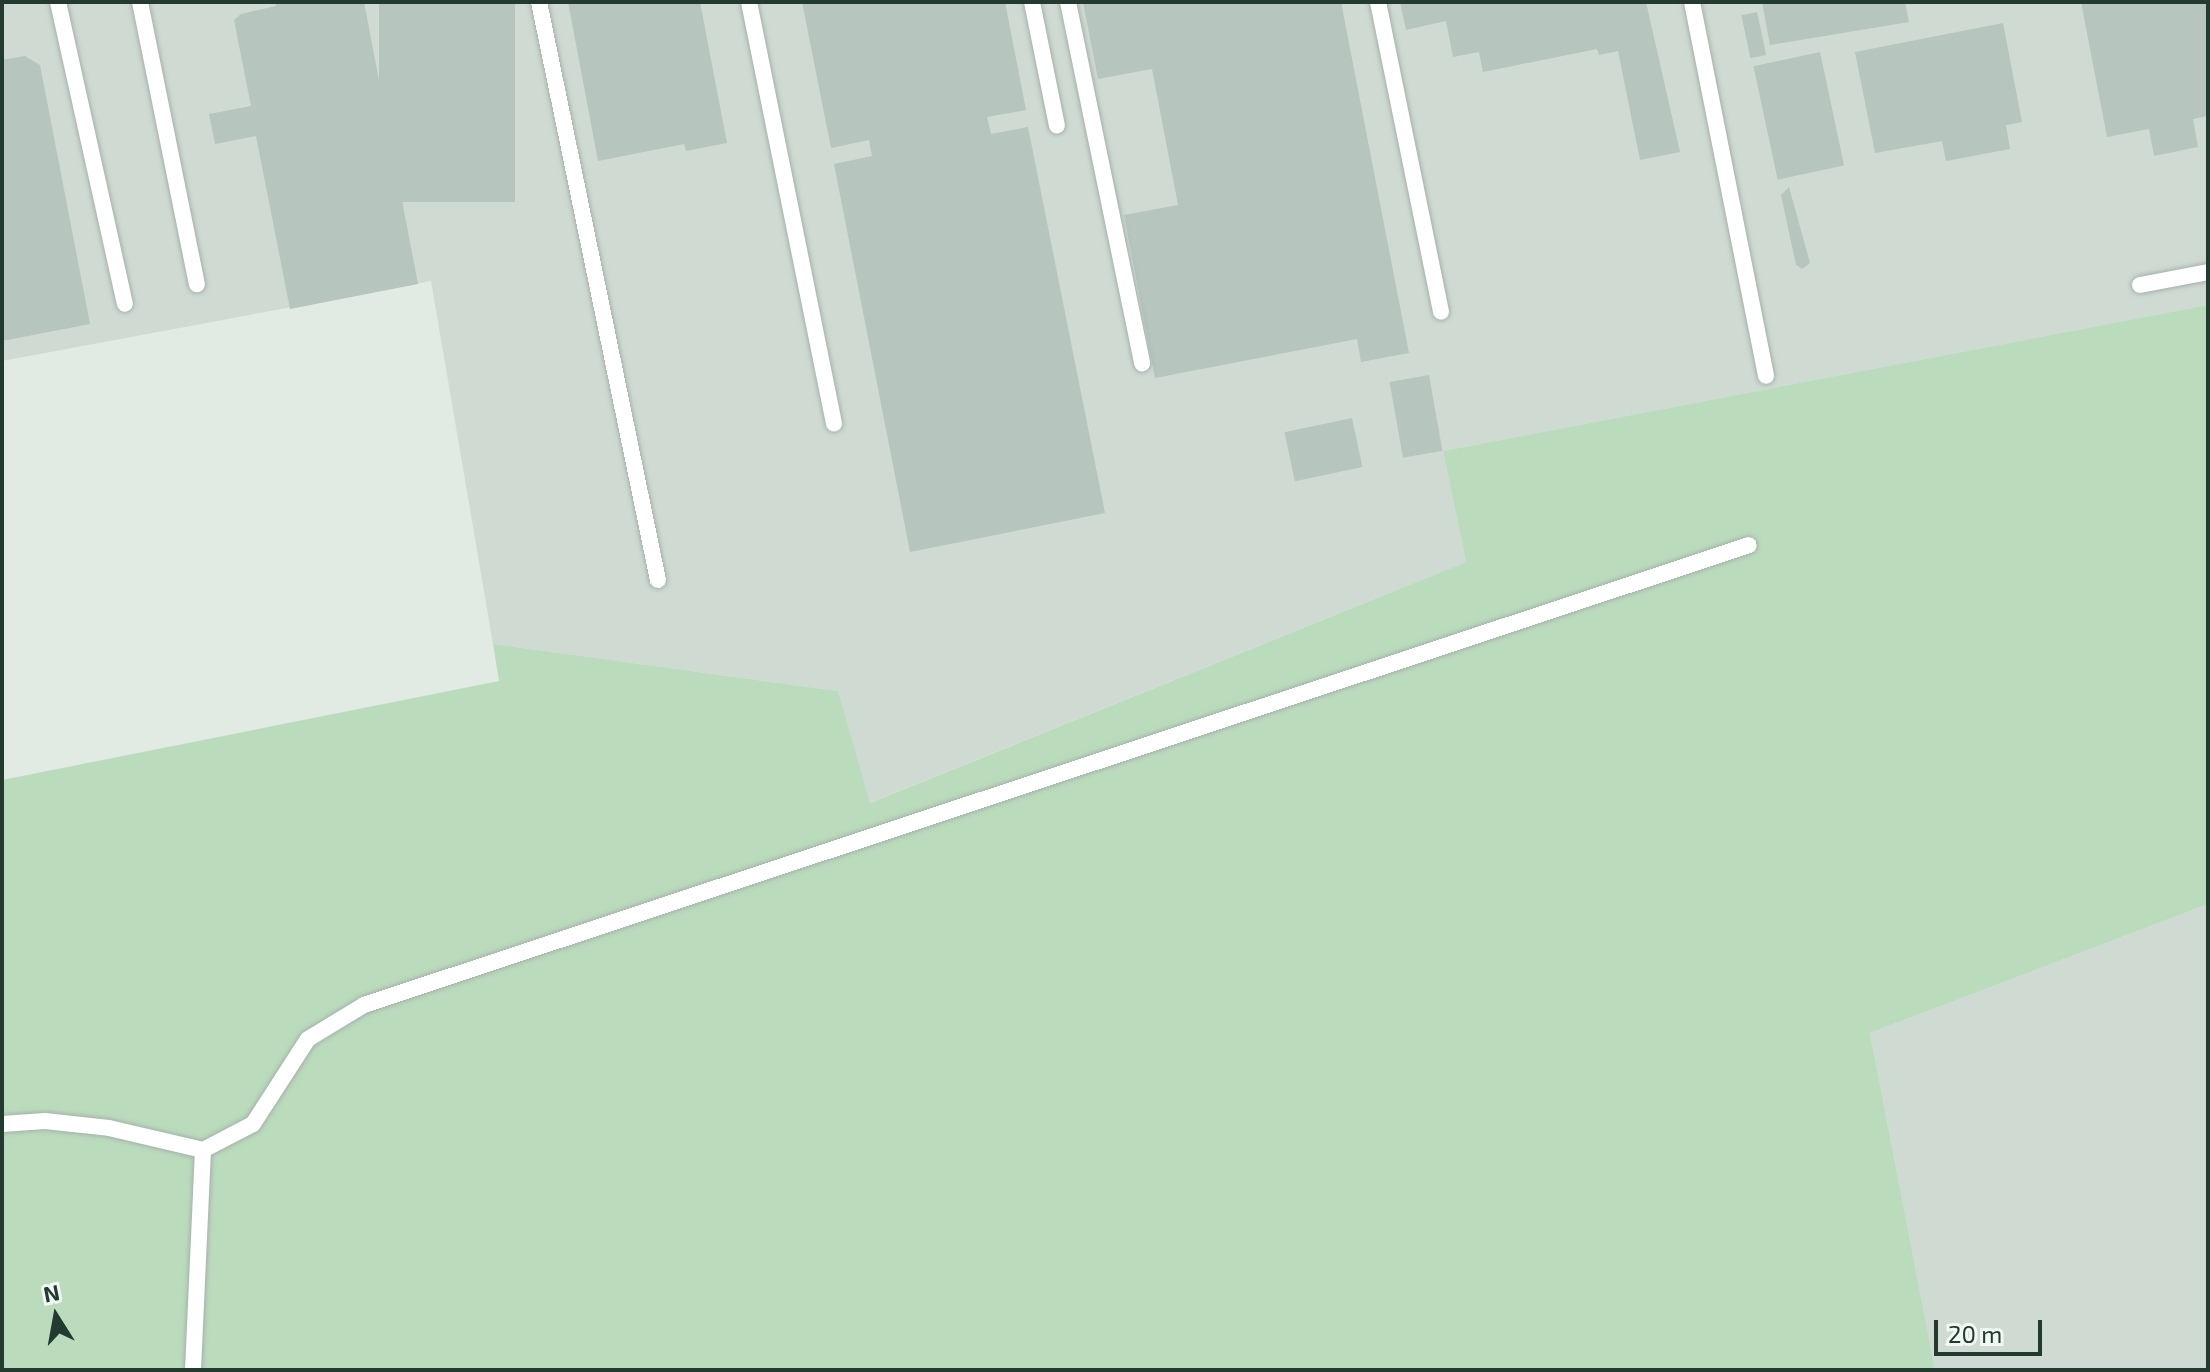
<!DOCTYPE html>
<style>
body{margin:0}
#map{position:relative;width:2210px;height:1372px;overflow:hidden;background:#e1ebe4;font-family:"Exo 2",sans-serif}
div>[style]{position:absolute}
.built>*{inset:0;background:#cfdad3}
.green>*{inset:0;background:#bbdbbd}
.building>*{inset:0;background:#b6c5bd;transform-origin:0 0}
.roads{filter:drop-shadow(0 0 2px #a4b2aa) drop-shadow(0 0 2px #a4b2aa)}
.lane>*{height:16px;margin:-8px;padding:0 8px;transform-origin:8px;border-radius:8px;background:#fff}
span{translate:-50% -50%;white-space:nowrap;text-align:center;line-height:1.15;-webkit-text-stroke:7px #f1f7f3;paint-order:stroke}
.frame{position:absolute;inset:0;border:4px solid #223a2f;pointer-events:none}
.north{position:absolute;left:16px;top:1276px;width:80px;height:80px;-webkit-text-stroke:6px #f1f7f3;paint-order:stroke;rotate:349deg;font-size:22px;font-weight:700;line-height:32px;text-align:center;color:#223a2f}
.north::after{content:'';display:block;margin:auto;width:28px;height:36px;background:#223a2f;clip-path:polygon(50% 0,100% 100%,50% 72%,0 100%)}
.scale{position:absolute;left:1934px;top:1320px;width:108px;height:36px;box-sizing:border-box;border:4px solid #223a2f;border-top:0;padding-left:10px;font-size:24px;line-height:28px;white-space:nowrap;color:#223a2f;-webkit-text-stroke:6px #f1f7f3;paint-order:stroke}
</style>
<div id="map">
<div class="built">
<div style="clip-path:polygon(2px 2px,2208px 2px,2208px 305px,1443px 451px,1466px 562px,869px 803px,838px 691px,493px 644px,431px 281px,2px 361px)"></div>
<div style="clip-path:polygon(2208px 904px,2208px 1370px,1935px 1370px,1870px 1033px)"></div>
</div>
<div class="green">
<div style="clip-path:polygon(2208px 305px,2208px 904px,1870px 1033px,1935px 1370px,2px 1370px,2px 780px,499px 681px,493px 644px,838px 691px,870px 803px,1466px 562px,1443px 451px)"></div>
</div>
<div class="building">
<div style="clip-path:polygon(275px 2px,364px 2px,418px 284px,290px 309px,256px 136px,215px 144px,209px 114px,251px 106px,234px 20px,241px 14px,276px 6px)"></div>
<div style="left:379px;top:2px;width:136px;height:200px"></div>
<div style="clip-path:polygon(568px 2px,700px 2px,727px 143px,686px 151px,684px 144px,598px 161px)"></div>
<div style="clip-path:polygon(802px 2px,1005px 2px,1026px 110px,987px 117px,991px 134px,1028px 127px,1105px 513px,910px 552px,834px 164px,872px 156px,869px 140px,831px 148px)"></div>
<div style="clip-path:polygon(1083px 2px,1341px 2px,1409px 353px,1361px 362px,1357px 339px,1155px 378px,1124px 215px,1178px 205px,1152px 69px,1098px 79px)"></div>
<div style="clip-path:polygon(1400px 2px,1646px 2px,1680px 152px,1640px 160px,1618px 51px,1599px 55px,1597px 49px,1483px 72px,1479px 52px,1453px 57px,1446px 21px,1406px 30px)"></div>
<div style="clip-path:polygon(1762px 2px,1905px 2px,1909px 22px,1770px 45px)"></div>
<div style="clip-path:polygon(2081px 2px,2208px 2px,2208px 116px,2193px 119px,2198px 147px,2154px 156px,2149px 129px,2107px 137px)"></div>
<div style="left:1757px;top:12px;width:44px;height:16px;rotate:78deg"></div>
<div style="clip-path:polygon(2003px 23px,2022px 122px,2006px 125px,2010px 149px,1946px 161px,1942px 141px,1875px 153px,1855px 52px)"></div>
<div style="left:1820px;top:52px;width:116px;height:68px;rotate:78deg"></div>
<div style="clip-path:polygon(25px 56px,40px 65px,90px 324px,2px 341px,2px 60px)"></div>
<div style="clip-path:polygon(1789px 187px,1810px 263px,1802px 269px,1796px 265px,1781px 195px)"></div>
<div style="left:1429px;top:375px;width:77px;height:40px;rotate:80deg"></div>
<div style="left:1352px;top:418px;width:50px;height:69px;rotate:78deg"></div>
</div>
<div class="roads">
<div class="lane">
<div style="left:58px;top:2px;width:309px;rotate:77.5deg"></div>
<div style="left:140px;top:2px;width:288px;rotate:78.6deg"></div>
<div style="left:539px;top:2px;width:590px;rotate:78.37deg"></div>
<div style="left:749px;top:2px;width:430px;rotate:78.6deg"></div>
<div style="left:1032px;top:2px;width:126px;rotate:78.6deg"></div>
<div style="left:1068px;top:2px;width:369px;rotate:78.4deg"></div>
<div style="left:1378px;top:2px;width:316px;rotate:78.5deg"></div>
<div style="left:1692px;top:2px;width:381px;rotate:78.8deg"></div>
<div style="left:2140px;top:285px;width:69px;rotate:-10.8deg"></div>
<div style="left:2px;top:1124px;width:43px;rotate:-4deg"></div>
<div style="left:45px;top:1121px;width:64px;rotate:6.2deg"></div>
<div style="left:109px;top:1128px;width:97px;rotate:13.2deg"></div>
<div style="left:203px;top:1150px;width:56px;rotate:-27.5deg"></div>
<div style="left:253px;top:1124px;width:101px;rotate:-57.1deg"></div>
<div style="left:308px;top:1039px;width:66px;rotate:-31.3deg"></div>
<div style="left:364px;top:1005px;width:1459px;rotate:-18.37deg"></div>
<div style="left:193px;top:1370px;width:220px;rotate:-87.4deg"></div>
</div>
</div>
<div class="frame"></div>
<div class="north">N</div>
<div class="scale">20 m</div>
</div>
